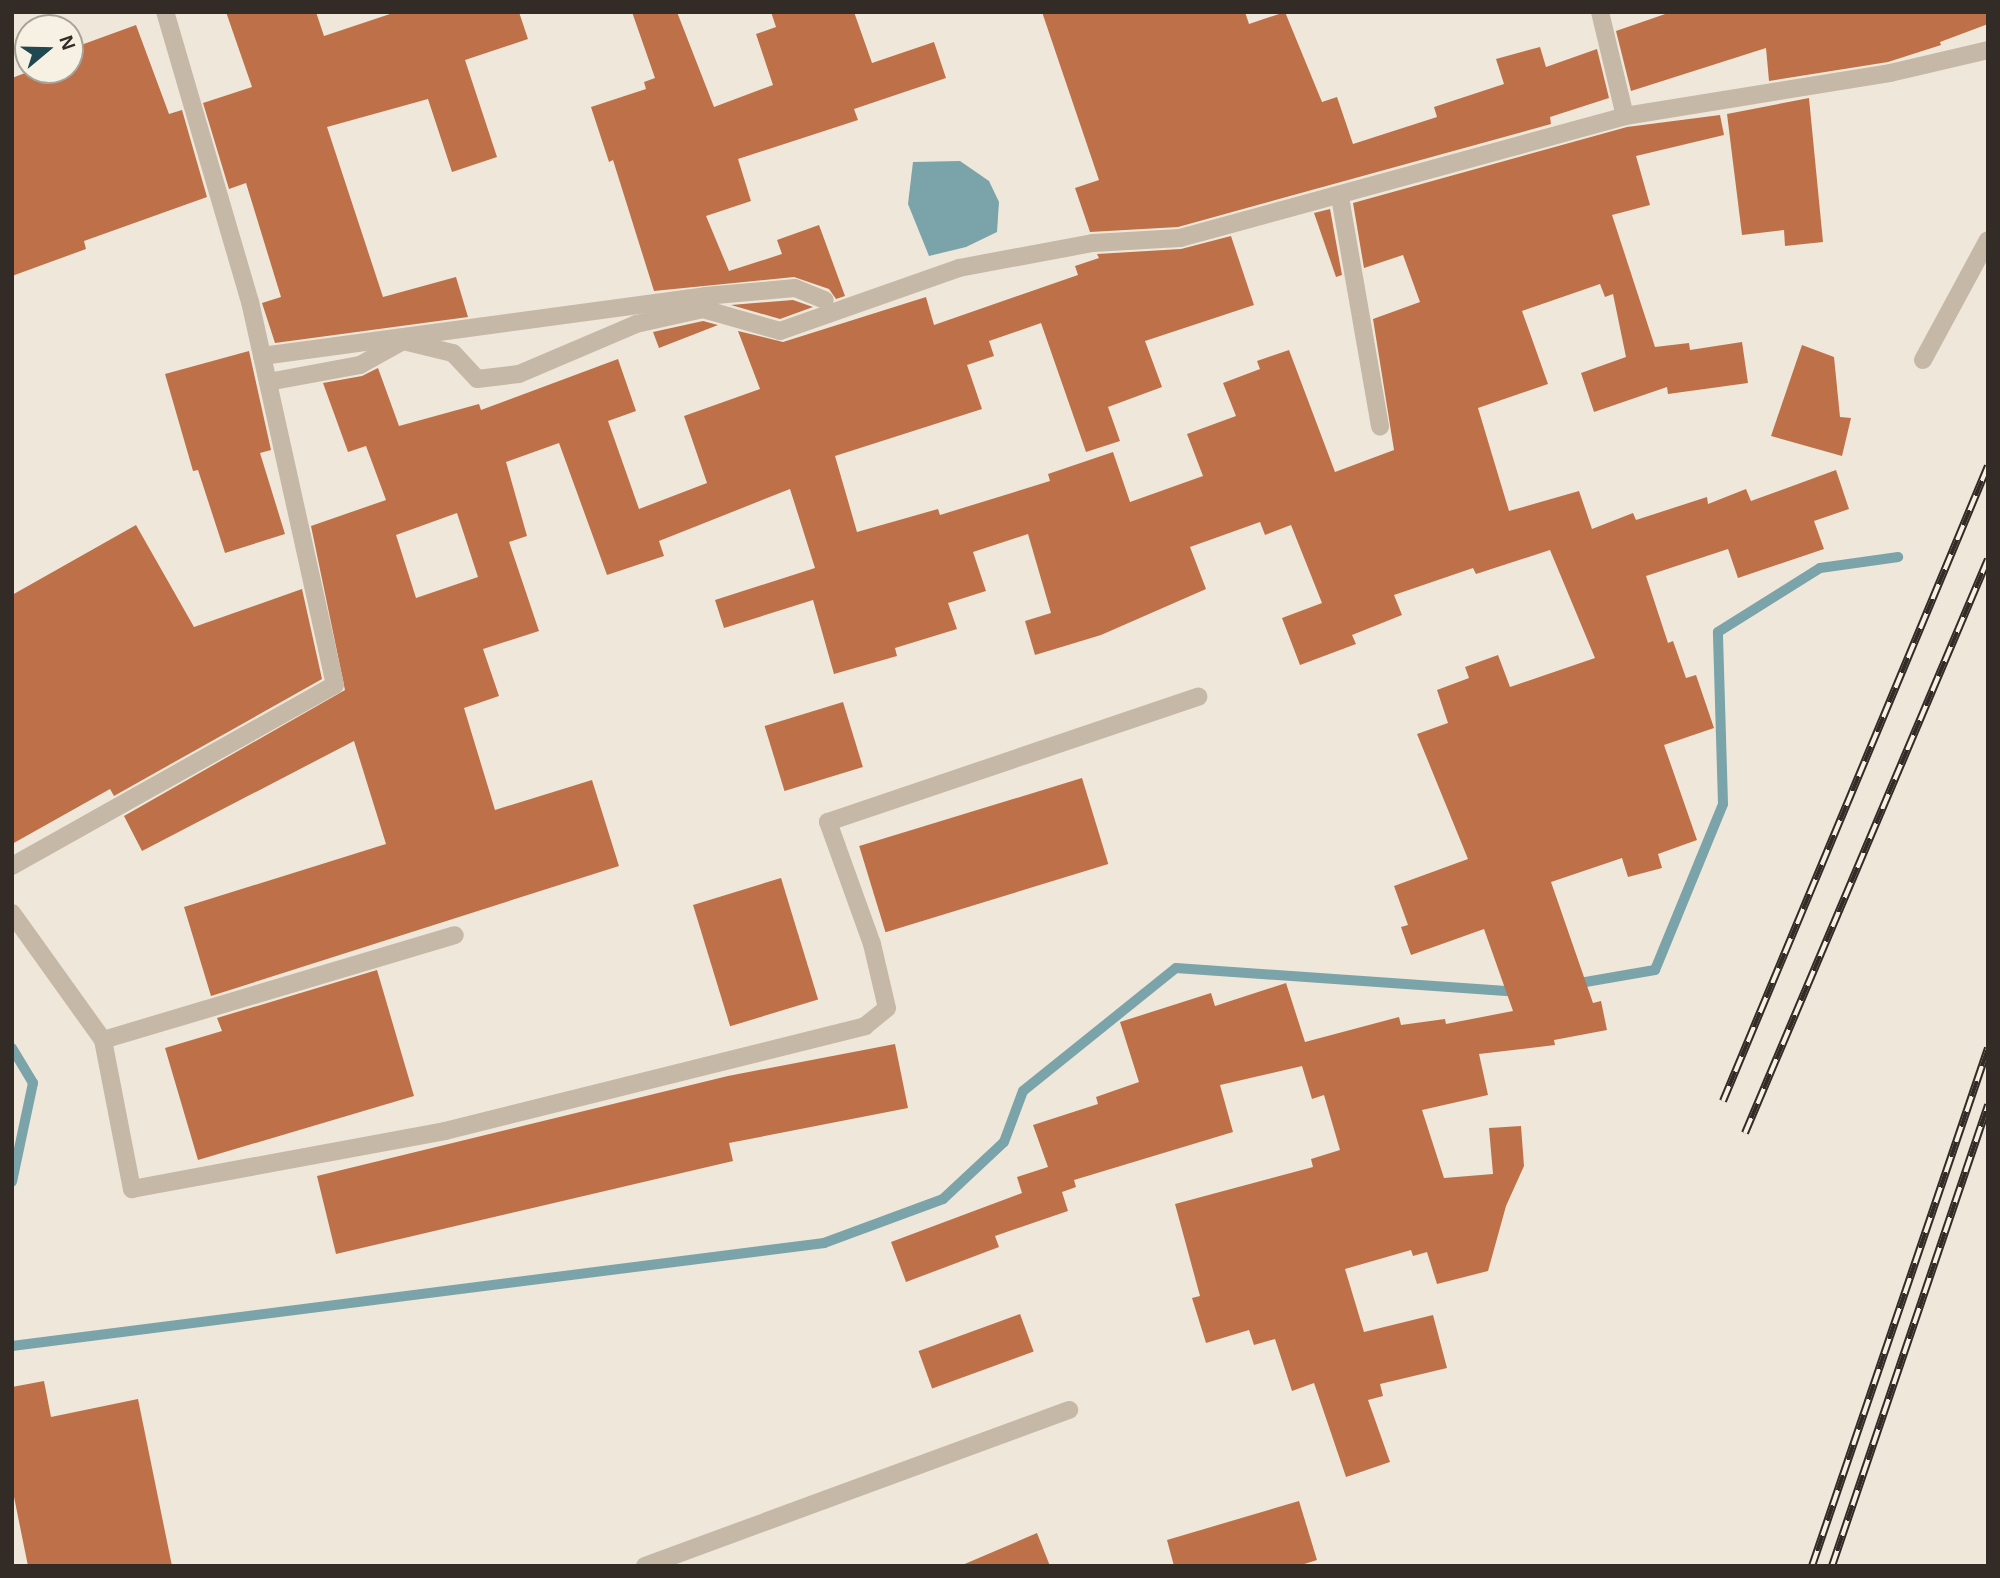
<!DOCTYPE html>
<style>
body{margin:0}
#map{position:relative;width:2000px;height:1578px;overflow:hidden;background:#efe7d9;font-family:Helvetica,sans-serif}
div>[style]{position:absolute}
.water>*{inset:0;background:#7aa3aa}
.stream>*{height:10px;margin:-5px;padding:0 5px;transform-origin:5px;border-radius:5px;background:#7aa3aa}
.building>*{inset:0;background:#be7148;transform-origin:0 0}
.minor>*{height:18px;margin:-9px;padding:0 9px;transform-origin:9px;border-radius:9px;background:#c6b8a6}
.rail>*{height:8px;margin-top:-4px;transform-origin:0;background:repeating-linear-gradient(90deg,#f7f1e4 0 16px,#322b26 0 32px);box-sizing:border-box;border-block:2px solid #322b26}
span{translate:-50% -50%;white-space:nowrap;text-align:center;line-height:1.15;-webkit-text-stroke:7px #f7f1e4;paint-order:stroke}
.frame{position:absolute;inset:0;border:14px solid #322b26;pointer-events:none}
.north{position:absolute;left:14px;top:14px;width:70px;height:70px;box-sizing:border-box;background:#f7f1e4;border:2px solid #a8a298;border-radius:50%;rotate:71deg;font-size:19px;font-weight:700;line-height:28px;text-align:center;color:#322b26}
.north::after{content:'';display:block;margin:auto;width:24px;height:32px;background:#1f4851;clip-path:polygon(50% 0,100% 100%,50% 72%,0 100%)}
</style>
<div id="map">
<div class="water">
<div style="clip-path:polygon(960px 161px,989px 181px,999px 202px,997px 232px,966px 247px,929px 256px,908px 204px,913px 162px)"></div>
</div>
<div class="stream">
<div style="left:1574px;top:984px;width:82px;rotate:-9.8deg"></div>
<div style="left:1655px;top:970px;width:179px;rotate:-67.7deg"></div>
<div style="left:1723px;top:804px;width:172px;rotate:-91.7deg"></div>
<div style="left:1718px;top:632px;width:120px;rotate:-32.1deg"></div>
<div style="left:1820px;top:568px;width:79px;rotate:-8deg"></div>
<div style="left:12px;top:1048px;width:41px;rotate:59deg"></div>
<div style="left:33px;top:1083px;width:101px;rotate:102deg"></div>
<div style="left:12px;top:1346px;width:819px;rotate:-7.23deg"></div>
<div style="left:824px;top:1243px;width:127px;rotate:-20.3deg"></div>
<div style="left:943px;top:1199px;width:83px;rotate:-43.1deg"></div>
<div style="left:1004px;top:1142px;width:54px;rotate:-69.6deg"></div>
<div style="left:1023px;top:1091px;width:196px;rotate:-38.8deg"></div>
<div style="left:1176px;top:968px;width:345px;rotate:4deg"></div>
</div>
<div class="building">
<div style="clip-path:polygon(226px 12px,316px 12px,324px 36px,396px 12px,519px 12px,528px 39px,465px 60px,497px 157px,452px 172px,428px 99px,327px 127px,383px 297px,456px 277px,468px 317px,275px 343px,262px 303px,281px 297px,246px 183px,229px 189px,203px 103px,252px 87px)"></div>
<div style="clip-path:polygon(632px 12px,677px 12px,714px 107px,773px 85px,756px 34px,776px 27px,771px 12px,854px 12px,872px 63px,934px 42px,946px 78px,854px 109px,858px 120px,738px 159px,751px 201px,706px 216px,729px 271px,782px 254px,777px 240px,819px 225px,845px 296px,836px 299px,829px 289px,794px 277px,654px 291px,613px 160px,609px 162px,591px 107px,646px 89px,644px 82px,655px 78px)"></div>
<div style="clip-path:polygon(1042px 12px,1245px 12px,1249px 24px,1285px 12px,1322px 102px,1337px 97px,1353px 144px,1437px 117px,1434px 107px,1504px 84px,1496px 59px,1540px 47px,1546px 67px,1597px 49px,1609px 98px,1550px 117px,1551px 124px,1178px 227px,1090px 232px,1075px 188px,1099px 180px)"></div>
<div style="clip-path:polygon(1671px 12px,1988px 12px,1988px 24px,1940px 42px,1941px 45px,1888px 62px,1769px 81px,1766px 48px,1631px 91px,1616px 31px)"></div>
<div style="clip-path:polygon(136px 25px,169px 114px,182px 110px,207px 197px,84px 241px,86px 249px,12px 276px,12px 78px,33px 70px,70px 70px,70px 49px)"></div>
<div style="clip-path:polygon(1809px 98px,1823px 242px,1785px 246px,1784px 230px,1742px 235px,1727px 114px)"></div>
<div style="clip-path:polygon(evenodd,1720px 115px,1724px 135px,1636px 156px,1650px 205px,1612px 215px,1655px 347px,1689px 343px,1690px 350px,1742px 342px,1748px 383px,1668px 394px,1667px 387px,1594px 412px,1581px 373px,1626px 357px,1613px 294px,1605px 297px,1600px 284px,1522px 311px,1548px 384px,1478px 408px,1509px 511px,1579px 491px,1592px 529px,1633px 513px,1636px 520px,1707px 497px,1708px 504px,1746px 489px,1751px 501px,1836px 470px,1849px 509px,1814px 521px,1824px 549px,1738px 578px,1728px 549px,1646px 576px,1668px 643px,1673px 641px,1686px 678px,1696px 675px,1714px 728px,1664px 745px,1697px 840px,1658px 854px,1662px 868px,1628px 877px,1622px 858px,1551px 882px,1593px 1003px,1601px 1001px,1607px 1030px,1554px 1040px,1555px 1045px,1479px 1054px,1488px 1095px,1422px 1110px,1444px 1178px,1493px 1174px,1489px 1128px,1521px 1126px,1524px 1166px,1506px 1206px,1488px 1271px,1437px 1284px,1427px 1252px,1413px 1256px,1411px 1250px,1345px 1269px,1364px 1332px,1433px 1315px,1447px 1368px,1380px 1384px,1383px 1396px,1368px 1400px,1390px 1462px,1346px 1477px,1314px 1383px,1292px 1391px,1275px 1339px,1254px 1345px,1249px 1330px,1206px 1343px,1192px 1298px,1200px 1296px,1175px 1204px,1313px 1167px,1311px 1159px,1340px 1150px,1324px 1095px,1312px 1099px,1302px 1066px,1220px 1085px,1233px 1132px,1074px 1180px,1076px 1187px,1062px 1192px,1068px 1211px,995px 1236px,999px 1247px,906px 1282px,891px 1242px,1022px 1193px,1017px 1177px,1048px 1167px,1033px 1125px,1098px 1104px,1096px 1097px,1139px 1082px,1120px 1022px,1211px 993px,1215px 1006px,1286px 983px,1305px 1042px,1399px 1017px,1401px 1025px,1445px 1019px,1446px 1024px,1513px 1011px,1484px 929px,1411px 955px,1401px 927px,1408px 925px,1394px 886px,1468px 859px,1417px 734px,1448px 723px,1437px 690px,1469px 678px,1465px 667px,1498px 655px,1510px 687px,1595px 658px,1550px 550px,1476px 574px,1473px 568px,1394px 595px,1402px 615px,1352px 635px,1356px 644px,1300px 665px,1282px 618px,1322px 603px,1291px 525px,1265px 535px,1260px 522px,1190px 547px,1206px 589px,1101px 635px,1035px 655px,1025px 621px,1051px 613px,1028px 534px,973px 552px,986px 591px,948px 603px,957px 629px,895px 648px,897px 656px,834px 674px,813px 600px,724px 628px,715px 600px,815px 568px,790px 489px,659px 541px,664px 556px,607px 575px,559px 443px,506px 462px,527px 536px,509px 542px,539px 631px,483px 649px,499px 696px,464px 708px,495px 810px,592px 780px,619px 866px,211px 996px,184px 907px,386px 844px,354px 741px,142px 851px,124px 816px,345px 690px,311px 526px,386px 500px,366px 446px,348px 452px,323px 383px,362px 376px,378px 368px,399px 426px,479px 404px,481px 410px,618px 359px,636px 411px,608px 421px,639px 509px,707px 483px,684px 416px,760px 389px,738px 331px,783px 342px,926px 297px,934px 325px,1078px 275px,1075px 266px,1099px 258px,1097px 254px,1181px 249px,1231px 236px,1254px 305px,1145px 341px,1162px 387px,1108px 407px,1120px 441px,1086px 452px,1041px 323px,989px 341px,994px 356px,967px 365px,982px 409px,835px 456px,857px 532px,938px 509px,940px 515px,1050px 481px,1048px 474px,1113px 452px,1130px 502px,1203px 476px,1187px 434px,1236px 416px,1223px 383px,1260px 369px,1257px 361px,1289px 350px,1335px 472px,1394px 450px,1373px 319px,1420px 302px,1403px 255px,1364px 268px,1353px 203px,1627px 127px,1720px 115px,457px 513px,478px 577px,416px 598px,396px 535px,457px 513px)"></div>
<div style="clip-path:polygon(1330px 209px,1342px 275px,1336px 277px,1314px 213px)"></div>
<div style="clip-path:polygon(793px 300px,813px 307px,780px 319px,731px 305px)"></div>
<div style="clip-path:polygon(703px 321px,718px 325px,659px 348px,653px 332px)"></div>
<div style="clip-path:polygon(1802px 345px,1834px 357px,1840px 417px,1851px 418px,1842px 456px,1771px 436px)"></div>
<div style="clip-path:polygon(249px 351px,271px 450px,260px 453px,285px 534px,225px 553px,198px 470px,193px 471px,165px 374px)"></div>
<div style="clip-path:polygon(136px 525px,194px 627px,302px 589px,322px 679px,114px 796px,110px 789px,12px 844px,12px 595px)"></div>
<div style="left:843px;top:702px;width:68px;height:82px;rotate:73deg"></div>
<div style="left:1082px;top:778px;width:90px;height:233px;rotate:73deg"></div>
<div style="left:781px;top:878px;width:127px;height:92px;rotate:73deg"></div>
<div style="clip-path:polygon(377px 970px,414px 1096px,198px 1160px,165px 1048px,222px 1031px,217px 1018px)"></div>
<div style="clip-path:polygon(895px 1044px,908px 1108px,729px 1143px,733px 1161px,336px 1254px,317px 1176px,728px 1076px)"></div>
<div style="left:1020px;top:1314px;width:40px;height:108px;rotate:70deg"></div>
<div style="clip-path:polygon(44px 1381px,51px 1417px,138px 1399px,172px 1566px,28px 1566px,12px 1487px,12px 1387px)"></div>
<div style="clip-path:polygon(1299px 1501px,1317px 1560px,1298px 1566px,1174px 1566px,1167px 1540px)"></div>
<div style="clip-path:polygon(1037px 1533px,1050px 1566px,960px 1566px)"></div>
</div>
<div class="minor">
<div style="left:1600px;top:12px;width:107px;rotate:76.5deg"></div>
<div style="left:1340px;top:197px;width:233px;rotate:80.1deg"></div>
<div style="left:262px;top:356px;width:447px;rotate:-7.7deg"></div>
<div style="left:705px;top:296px;width:90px;rotate:-5.1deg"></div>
<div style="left:795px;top:288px;width:32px;rotate:22deg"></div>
<div style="left:1923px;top:360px;width:136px;rotate:-61.6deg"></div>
<div style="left:268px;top:382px;width:94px;rotate:-10.5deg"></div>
<div style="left:360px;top:365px;width:49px;rotate:-29.2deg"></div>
<div style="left:403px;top:341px;width:51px;rotate:13.5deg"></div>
<div style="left:453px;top:353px;width:35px;rotate:47deg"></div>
<div style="left:477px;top:379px;width:42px;rotate:-6.8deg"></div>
<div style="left:519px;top:374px;width:127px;rotate:-23.1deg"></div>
<div style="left:636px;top:324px;width:69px;rotate:-12.6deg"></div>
<div style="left:703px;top:309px;width:80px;rotate:15.9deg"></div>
<div style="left:780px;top:331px;width:190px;rotate:-19.4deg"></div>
<div style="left:959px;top:268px;width:136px;rotate:-10.6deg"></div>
<div style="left:1093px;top:243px;width:87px;rotate:-3.3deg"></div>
<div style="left:1180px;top:238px;width:461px;rotate:-15.3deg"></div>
<div style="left:1625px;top:116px;width:268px;rotate:-9.2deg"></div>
<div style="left:1890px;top:73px;width:101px;rotate:-13.2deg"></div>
<div style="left:12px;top:866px;width:370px;rotate:-29.3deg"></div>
<div style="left:335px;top:685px;width:392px;rotate:-102.5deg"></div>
<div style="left:250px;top:302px;width:302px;rotate:-106.3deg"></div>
<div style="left:12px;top:913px;width:156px;rotate:54.4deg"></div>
<div style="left:103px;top:1040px;width:367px;rotate:-16.6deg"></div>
<div style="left:103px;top:1040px;width:152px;rotate:79deg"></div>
<div style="left:132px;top:1189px;width:318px;rotate:-10.5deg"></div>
<div style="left:445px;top:1131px;width:433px;rotate:-14deg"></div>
<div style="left:865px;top:1026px;width:28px;rotate:-39deg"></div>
<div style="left:887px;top:1008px;width:66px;rotate:-103.2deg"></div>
<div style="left:872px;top:944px;width:130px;rotate:-109.8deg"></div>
<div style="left:828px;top:822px;width:391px;rotate:-18.7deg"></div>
<div style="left:645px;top:1566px;width:452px;rotate:-20.2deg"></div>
</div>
<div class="rail">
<div style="left:1723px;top:1101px;width:688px;rotate:-67.35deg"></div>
<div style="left:1745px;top:1133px;width:623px;rotate:-67.05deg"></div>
<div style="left:1812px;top:1566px;width:547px;rotate:-71.23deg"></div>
<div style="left:1832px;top:1566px;width:487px;rotate:-71.3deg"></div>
</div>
<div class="frame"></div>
<div class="north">N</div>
</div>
